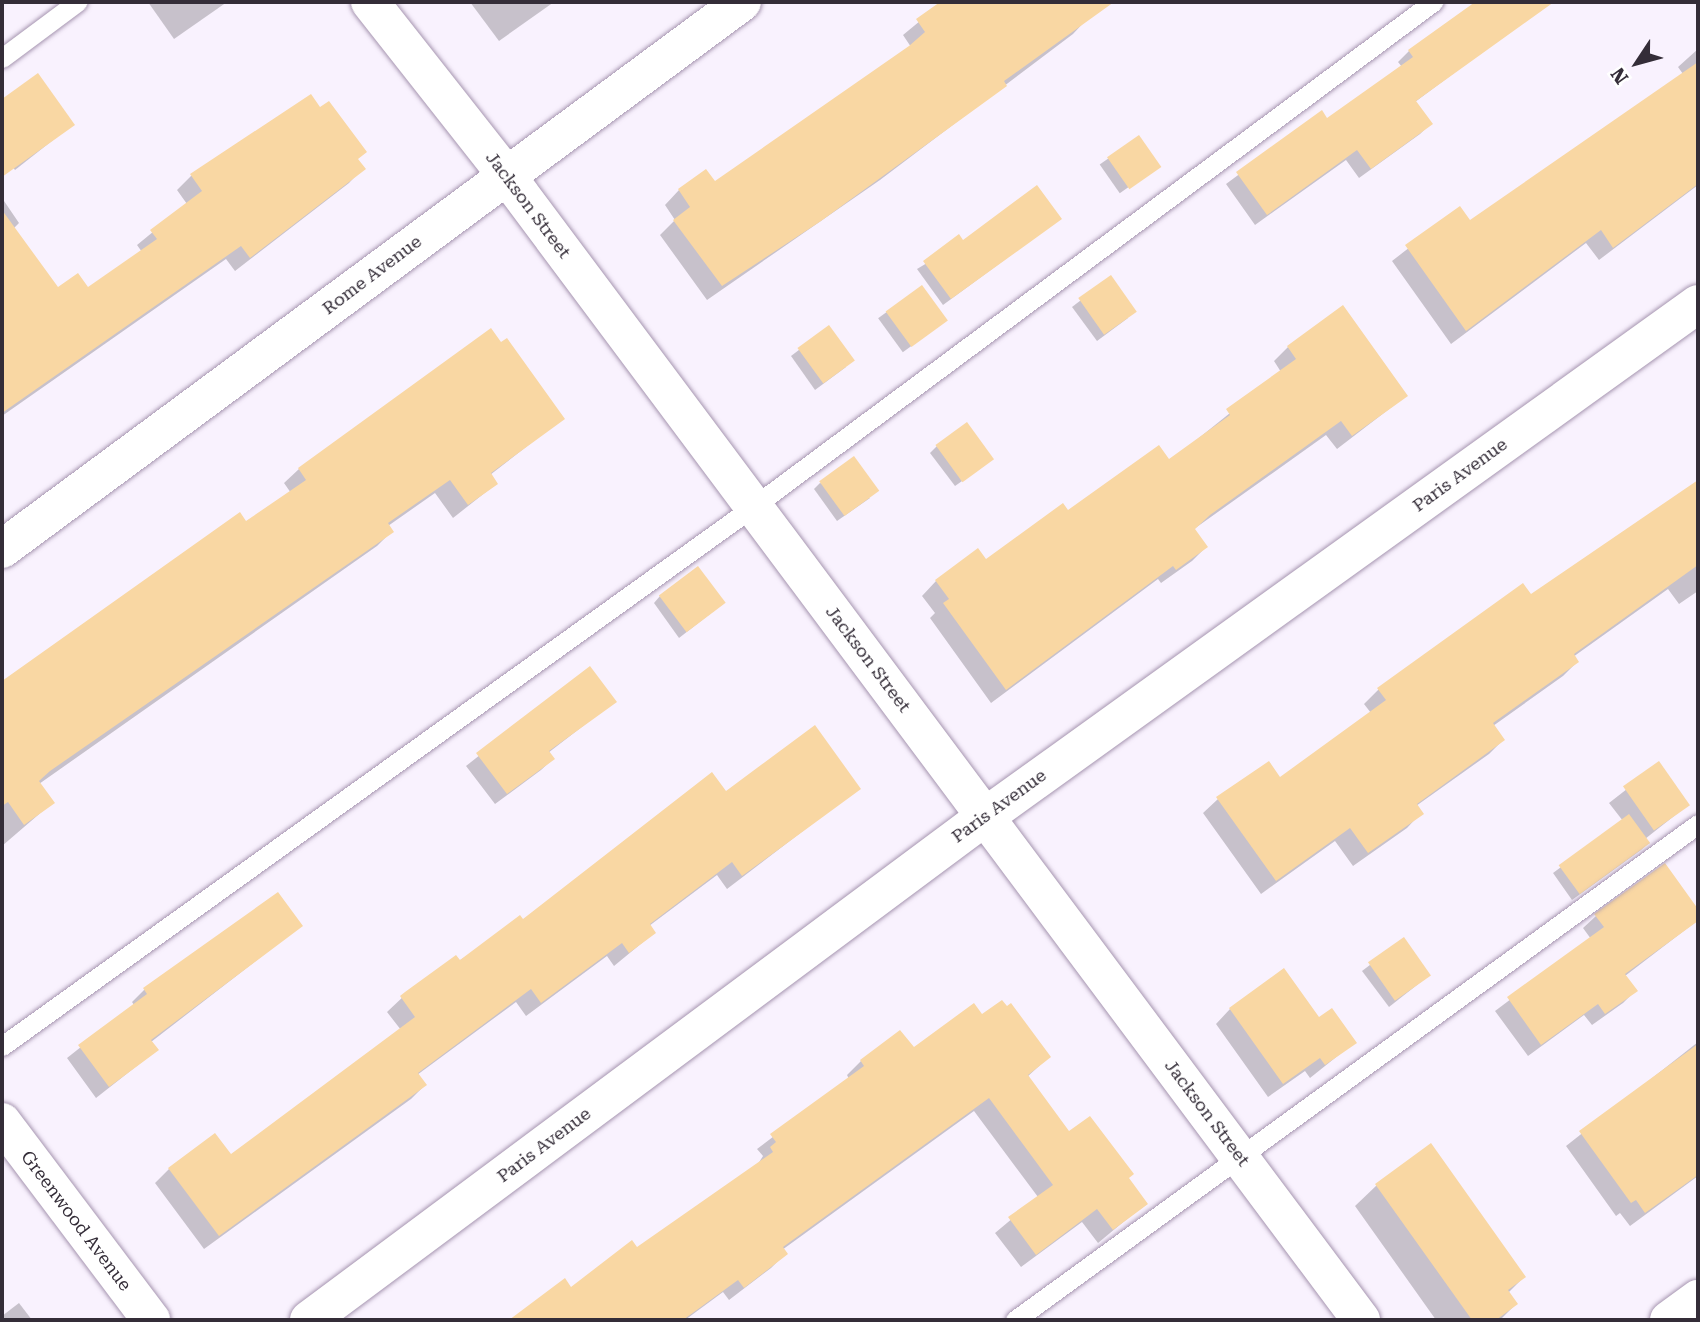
<!DOCTYPE html>
<style>
body{margin:0}
#map{position:relative;width:1700px;height:1322px;overflow:hidden;background:#f9f2fe;font-family:"Roboto Serif",serif}
div>[style]{position:absolute}
.shadow>*{inset:0;background:#0003;transform-origin:0 0}
.building>*{inset:0;background:#f9d7a3;transform-origin:0 0}
.roads{filter:drop-shadow(0 0 2px #a695b0) drop-shadow(0 0 2px #a695b0)}
.lane>*{height:19px;margin:-9.5px;padding:0 9.5px;transform-origin:9.5px;border-radius:9.5px;background:#fff}
.street>*{height:38px;margin:-19px;padding:0 19px;transform-origin:19px;border-radius:19px;background:#fff}
span{translate:-50% -50%;white-space:nowrap;text-align:center;line-height:1.15;-webkit-text-stroke:5px #fff;paint-order:stroke}
.street-label{font-size:18px;color:#342d38}
.frame{position:absolute;inset:0;border:4px solid #342d38;pointer-events:none}
.north{position:absolute;left:1602px;top:28px;width:70px;height:70px;-webkit-text-stroke:5px #fff;paint-order:stroke;rotate:234deg;font-size:19px;font-weight:700;line-height:28px;text-align:center;color:#342d38}
.north::after{content:'';display:block;margin:auto;width:24px;height:32px;background:#342d38;clip-path:polygon(50% 0,100% 100%,50% 72%,0 100%)}
</style>
<div id="map">
<div class="shadow">
<div style="clip-path:polygon(148px 2px,227px 2px,174px 39px)"></div>
<div style="clip-path:polygon(470px 2px,554px 2px,499px 41px)"></div>
<div style="clip-path:polygon(943px 2px,1091px 2px,1080px 10px,1087px 19px,1073px 34px,880px 180px,707px 300px,660px 235px,675px 220px,665px 205px,679px 190px,715px 184px,911px 47px,903px 35px)"></div>
<div style="clip-path:polygon(1478px 2px,1549px 2px,1415px 102px,1430px 124px,1420px 134px,1359px 178px,1346px 160px,1255px 225px,1226px 184px,1322px 113px,1327px 120px,1402px 67px,1398px 62px,1409px 51px)"></div>
<div style="clip-path:polygon(1698px 49px,1698px 185px,1599px 260px,1586px 243px,1451px 344px,1392px 261px,1459px 209px,1469px 223px,1683px 74px,1678px 67px)"></div>
<div style="clip-path:polygon(38px 76px,72px 125px,15px 170px,2px 152px,2px 101px)"></div>
<div style="left:1139px;top:137px;width:35px;height:48px;rotate:55deg"></div>
<div style="clip-path:polygon(357px 160px,363px 168px,349px 183px,235px 271px,226px 259px,2px 416px,2px 198px,19px 223px,13px 229px,58px 290px,88px 290px,142px 252px,137px 245px,187px 204px,177px 190px,191px 176px)"></div>
<div style="clip-path:polygon(1060px 219px,943px 305px,917px 269px,962px 242px)"></div>
<div style="clip-path:polygon(1111px 277px,1128px 318px,1097px 341px,1072px 307px)"></div>
<div style="left:921px;top:287px;width:42px;height:53px;rotate:54deg"></div>
<div style="clip-path:polygon(829px 327px,846px 367px,815px 390px,791px 356px)"></div>
<div style="clip-path:polygon(1288px 347px,1406px 396px,1337px 449px,1326px 435px,1194px 529px,1206px 547px,1192px 561px,1161px 583px,1158px 579px,991px 703px,930px 618px,935px 613px,922px 596px,936px 581px,986px 561px,1067px 513px,1169px 462px,1281px 372px,1274px 361px)"></div>
<div style="clip-path:polygon(563px 418px,490px 475px,496px 484px,453px 518px,435px 493px,388px 526px,391px 532px,377px 546px,39px 784px,52px 803px,2px 846px,2px 689px,291px 493px,284px 483px,299px 469px)"></div>
<div style="clip-path:polygon(937px 446px,985px 465px,955px 486px,930px 453px)"></div>
<div style="clip-path:polygon(1698px 482px,1698px 591px,1679px 604px,1668px 589px,1573px 657px,1577px 662px,1563px 676px,1493px 726px,1503px 740px,1489px 754px,1416px 806px,1421px 813px,1407px 828px,1353px 866px,1335px 841px,1261px 894px,1203px 813px,1218px 799px,1280px 780px,1371px 713px,1364px 704px,1379px 689px,1530px 596px)"></div>
<div style="clip-path:polygon(820px 483px,870px 498px,837px 521px,814px 489px)"></div>
<div style="clip-path:polygon(660px 596px,724px 603px,679px 638px,654px 603px)"></div>
<div style="clip-path:polygon(590px 668px,614px 702px,548px 753px,553px 759px,541px 770px,495px 804px,466px 766px)"></div>
<div style="clip-path:polygon(1659px 764px,1688px 805px,1645px 839px,1648px 843px,1641px 850px,1572px 900px,1553px 873px,1623px 821px,1609px 803px)"></div>
<div style="clip-path:polygon(859px 788px,727px 889px,717px 875px,649px 926px,654px 933px,614px 966px,607px 956px,526px 1016px,516px 1002px,417px 1075px,425px 1085px,411px 1099px,204px 1249px,155px 1183px,169px 1169px,231px 1156px,401px 1030px,387px 1012px,406px 994px,725px 794px)"></div>
<div style="clip-path:polygon(1664px 866px,1698px 912px,1698px 920px,1625px 976px,1635px 991px,1623px 1003px,1592px 1025px,1584px 1015px,1528px 1056px,1495px 1011px,1591px 939px,1583px 928px,1596px 916px)"></div>
<div style="clip-path:polygon(301px 926px,151px 1042px,157px 1050px,96px 1098px,67px 1058px,134px 1005px,132px 1002px,144px 990px)"></div>
<div style="clip-path:polygon(1404px 939px,1422px 981px,1389px 1007px,1362px 971px)"></div>
<div style="clip-path:polygon(1230px 1009px,1319px 1020px,1355px 1042px,1310px 1078px,1305px 1071px,1268px 1097px,1216px 1024px)"></div>
<div style="clip-path:polygon(982px 1017px,1049px 1057px,1027px 1077px,1068px 1134px,1127px 1178px,1145px 1204px,1098px 1243px,1082px 1222px,1021px 1267px,995px 1233px,1038px 1197px,974px 1111px,782px 1250px,785px 1254px,771px 1268px,729px 1300px,723px 1292px,685px 1320px,520px 1317px,637px 1250px,758px 1164px,763px 1156px,757px 1149px,849px 1079px,847px 1075px,861px 1061px,914px 1050px)"></div>
<div style="clip-path:polygon(1698px 1042px,1698px 1176px,1630px 1226px,1620px 1213px,1616px 1216px,1566px 1146px)"></div>
<div style="clip-path:polygon(1377px 1185px,1524px 1277px,1508px 1293px,1516px 1304px,1500px 1320px,1436px 1320px,1355px 1206px)"></div>
<div style="clip-path:polygon(19px 1303px,32px 1320px,2px 1320px,2px 1316px)"></div>
</div>
<div class="building">
<div style="clip-path:polygon(940px 2px,1114px 2px,1004px 81px,1007px 86px,821px 221px,722px 286px,673px 220px,690px 207px,678px 189px,706px 169px,715px 181px,909px 46px,925px 32px,916px 19px)"></div>
<div style="clip-path:polygon(1475px 2px,1554px 2px,1416px 101px,1433px 124px,1371px 169px,1357px 150px,1267px 215px,1236px 172px,1322px 110px,1327px 118px,1413px 57px,1408px 50px)"></div>
<div style="clip-path:polygon(1698px 62px,1698px 184px,1613px 248px,1601px 230px,1466px 331px,1405px 245px,1460px 206px,1470px 220px)"></div>
<div style="clip-path:polygon(38px 73px,75px 125px,2px 177px,2px 99px)"></div>
<div style="clip-path:polygon(311px 94px,320px 107px,329px 101px,367px 152px,358px 159px,366px 169px,250px 258px,241px 246px,2px 413px,2px 210px,58px 287px,78px 273px,88px 287px,157px 239px,150px 230px,202px 191px,190px 174px)"></div>
<div style="left:1139px;top:135px;width:39px;height:39px;rotate:55deg"></div>
<div style="clip-path:polygon(1037px 185px,1062px 219px,951px 299px,923px 261px,959px 234px,963px 240px)"></div>
<div style="left:1111px;top:275px;width:45px;height:40px;rotate:55deg"></div>
<div style="left:922px;top:285px;width:44px;height:45px;rotate:54deg"></div>
<div style="clip-path:polygon(1343px 305px,1408px 396px,1352px 436px,1341px 421px,1210px 515px,1195px 529px,1208px 547px,1176px 570px,1173px 566px,1006px 690px,943px 603px,949px 599px,935px 580px,978px 548px,986px 559px,1063px 503px,1068px 510px,1159px 445px,1169px 459px,1230px 415px,1226px 409px,1296px 359px,1287px 346px)"></div>
<div style="left:829px;top:325px;width:44px;height:39px;rotate:54deg"></div>
<div style="clip-path:polygon(491px 328px,501px 342px,507px 338px,565px 419px,491px 473px,498px 484px,468px 505px,450px 480px,388px 523px,394px 532px,50px 771px,39px 781px,55px 803px,24px 825px,8px 802px,2px 806px,2px 681px,240px 512px,246px 521px,306px 480px,298px 468px)"></div>
<div style="left:967px;top:422px;width:46px;height:39px;rotate:54deg"></div>
<div style="left:854px;top:456px;width:43px;height:43px;rotate:54deg"></div>
<div style="clip-path:polygon(1698px 480px,1698px 565px,1574px 654px,1579px 662px,1493px 723px,1505px 740px,1417px 804px,1424px 814px,1368px 853px,1350px 828px,1276px 881px,1216px 797px,1269px 761px,1280px 777px,1386px 700px,1377px 688px,1523px 583px,1531px 594px)"></div>
<div style="left:698px;top:566px;width:46px;height:49px;rotate:53deg"></div>
<div style="clip-path:polygon(590px 666px,617px 702px,549px 751px,555px 759px,507px 794px,476px 753px)"></div>
<div style="clip-path:polygon(815px 725px,861px 789px,742px 876px,732px 862px,650px 924px,656px 933px,629px 953px,622px 943px,541px 1003px,531px 989px,418px 1073px,427px 1085px,219px 1236px,168px 1168px,215px 1133px,231px 1154px,415px 1017px,400px 996px,405px 992px,456px 955px,460px 960px,520px 915px,523px 919px,712px 772px,726px 791px)"></div>
<div style="left:1659px;top:761px;width:54px;height:44px;rotate:55deg"></div>
<div style="left:1629px;top:814px;width:36px;height:87px;rotate:54deg"></div>
<div style="clip-path:polygon(1665px 863px,1698px 909px,1698px 921px,1625px 974px,1638px 991px,1605px 1014px,1598px 1004px,1541px 1045px,1507px 997px,1604px 927px,1594px 914px)"></div>
<div style="clip-path:polygon(278px 892px,303px 926px,151px 1040px,159px 1050px,109px 1087px,78px 1045px,147px 994px,143px 988px)"></div>
<div style="left:1404px;top:937px;width:47px;height:44px;rotate:55deg"></div>
<div style="clip-path:polygon(1284px 968px,1319px 1017px,1332px 1008px,1357px 1043px,1325px 1065px,1320px 1058px,1283px 1084px,1229px 1008px)"></div>
<div style="clip-path:polygon(1002px 1000px,1007px 1006px,1011px 1003px,1051px 1057px,1028px 1075px,1069px 1131px,1090px 1116px,1134px 1174px,1129px 1178px,1148px 1204px,1113px 1230px,1097px 1209px,1036px 1255px,1008px 1217px,1053px 1185px,989px 1098px,783px 1247px,788px 1254px,744px 1288px,738px 1280px,683px 1320px,509px 1320px,565px 1278px,571px 1287px,632px 1240px,637px 1247px,773px 1152px,770px 1147px,776px 1142px,770px 1134px,864px 1066px,860px 1060px,900px 1030px,914px 1047px,974px 1003px,982px 1014px)"></div>
<div style="clip-path:polygon(1698px 1044px,1698px 1175px,1645px 1213px,1636px 1200px,1631px 1203px,1579px 1131px)"></div>
<div style="clip-path:polygon(1431px 1143px,1526px 1277px,1508px 1290px,1518px 1304px,1496px 1320px,1472px 1320px,1375px 1184px)"></div>
</div>
<div class="roads">
<div class="lane">
<div style="left:2px;top:58px;width:94px;rotate:-36.7deg"></div>
<div style="left:2px;top:1046px;width:926px;rotate:-35.68deg"></div>
<div style="left:754px;top:506px;width:846px;rotate:-36.59deg"></div>
<div style="left:1015px;top:1320px;width:844px;rotate:-35.99deg"></div>
</div>
<div class="street">
<div style="left:370px;top:2px;width:220px;rotate:51.8deg"></div>
<div style="left:506px;top:175px;width:1429px;rotate:53.25deg"></div>
<div style="left:2px;top:549px;width:920px;rotate:-36.47deg"></div>
<div style="left:2px;top:1122px;width:248px;rotate:53deg"></div>
<div style="left:309px;top:1320px;width:844px;rotate:-36.67deg"></div>
<div style="left:986px;top:816px;width:877px;rotate:-35.72deg"></div>
<div style="left:1669px;top:1320px;width:36px;rotate:-36deg"></div>
</div>
</div>
<div class="street-label">
<span style="left:528px;top:205px;rotate:53deg">Jackson Street</span>
<span style="left:372px;top:275px;rotate:-37deg">Rome Avenue</span>
<span style="left:1460px;top:475px;rotate:-36deg">Paris Avenue</span>
<span style="left:868px;top:659px;rotate:53deg">Jackson Street</span>
<span style="left:999px;top:806px;rotate:-36deg">Paris Avenue</span>
<span style="left:1207px;top:1113px;rotate:53deg">Jackson Street</span>
<span style="left:544px;top:1145px;rotate:-37deg">Paris Avenue</span>
<span style="left:76px;top:1221px;rotate:53deg">Greenwood Avenue</span>
</div>
<div class="frame"></div>
<div class="north">N</div>
</div>
